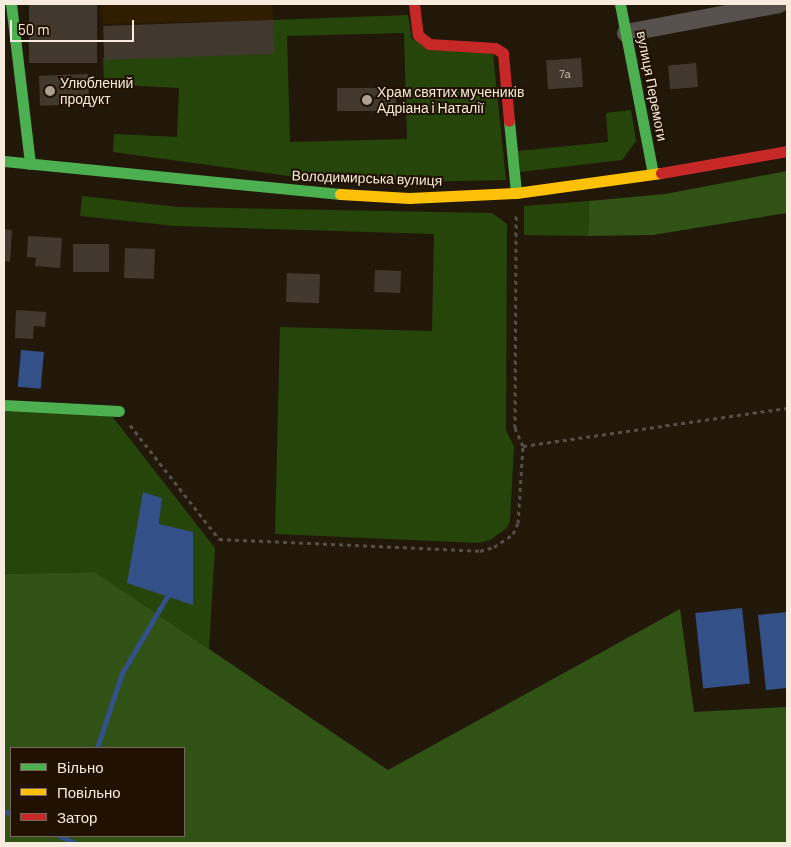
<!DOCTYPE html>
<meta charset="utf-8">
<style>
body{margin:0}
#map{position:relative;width:791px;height:847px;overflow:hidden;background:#21180a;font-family:Barlow,sans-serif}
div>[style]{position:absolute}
.built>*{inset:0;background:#311e01}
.green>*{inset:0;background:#25450a}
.forest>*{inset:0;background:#305214}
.water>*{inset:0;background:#345088;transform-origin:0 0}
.stream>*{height:5px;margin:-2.5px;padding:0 2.5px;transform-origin:2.5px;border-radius:2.5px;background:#345088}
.building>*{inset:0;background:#41392d;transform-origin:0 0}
.path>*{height:3px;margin-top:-1.5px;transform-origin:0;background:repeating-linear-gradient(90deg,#554f49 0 4px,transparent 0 8px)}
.street>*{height:18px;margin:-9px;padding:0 9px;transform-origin:9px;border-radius:9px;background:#56514c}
.fast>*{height:11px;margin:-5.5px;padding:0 5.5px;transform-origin:5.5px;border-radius:5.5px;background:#4caf50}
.slow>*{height:11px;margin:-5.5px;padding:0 5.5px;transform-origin:5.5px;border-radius:5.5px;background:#ffc107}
.jam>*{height:11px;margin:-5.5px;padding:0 5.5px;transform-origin:5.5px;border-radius:5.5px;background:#c62828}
.dots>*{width:14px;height:14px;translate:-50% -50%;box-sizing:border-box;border:2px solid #201100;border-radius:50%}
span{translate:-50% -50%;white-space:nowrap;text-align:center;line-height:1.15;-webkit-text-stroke:4px #201100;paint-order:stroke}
.number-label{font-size:11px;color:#c9beb0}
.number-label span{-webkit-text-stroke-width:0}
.poi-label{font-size:14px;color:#f6ebdc}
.left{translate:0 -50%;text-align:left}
.street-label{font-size:14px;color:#f6ebdc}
.frame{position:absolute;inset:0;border:5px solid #f6ebdc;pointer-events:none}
.legend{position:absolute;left:10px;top:747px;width:175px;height:90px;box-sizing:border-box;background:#201100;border:1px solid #766858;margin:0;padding:6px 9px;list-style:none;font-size:15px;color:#f6ebdc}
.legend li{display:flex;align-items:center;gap:10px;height:25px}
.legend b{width:25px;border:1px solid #766858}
.scale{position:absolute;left:10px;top:20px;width:124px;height:22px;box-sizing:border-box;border:2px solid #f6ebdc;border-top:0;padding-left:6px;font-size:15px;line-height:18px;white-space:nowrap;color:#f6ebdc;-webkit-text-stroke:4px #201100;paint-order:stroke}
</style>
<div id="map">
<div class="built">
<div style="clip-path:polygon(101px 4px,272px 4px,273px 20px,103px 24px)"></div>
</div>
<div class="green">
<div style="clip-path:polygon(evenodd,408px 15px,412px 39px,493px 54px,506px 180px,407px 182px,303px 178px,113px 152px,114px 134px,177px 137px,179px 88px,104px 84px,103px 58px,273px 54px,273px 20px,408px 15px,404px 33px,407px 139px,290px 142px,287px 36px,404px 33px)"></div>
<div style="clip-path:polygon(631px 110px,636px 141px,622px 160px,520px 172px,518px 151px,608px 142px,606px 113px)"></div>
<div style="clip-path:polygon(82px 196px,178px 207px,492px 213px,507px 224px,506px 430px,514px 447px,510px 521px,507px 528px,490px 540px,479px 543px,275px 534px,280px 327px,432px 331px,434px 234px,175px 226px,80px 216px)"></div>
<div style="clip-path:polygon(589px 201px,588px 236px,524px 235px,524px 206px)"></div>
<div style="clip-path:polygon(evenodd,4px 411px,112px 416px,215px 548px,209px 649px,95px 572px,4px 574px,4px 411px,143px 492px,162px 498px,159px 524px,193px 604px,168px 595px,143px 492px)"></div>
</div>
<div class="forest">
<div style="clip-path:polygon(787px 171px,787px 213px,653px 235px,588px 236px,589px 201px,665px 194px)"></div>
<div style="clip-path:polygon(evenodd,95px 572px,388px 770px,680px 609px,694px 712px,787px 707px,787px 843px,4px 843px,4px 574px,95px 572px,11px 748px,184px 748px,184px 836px,11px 836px,11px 748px)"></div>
</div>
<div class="water">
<div style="left:21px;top:350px;width:23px;height:37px;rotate:5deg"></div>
<div style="clip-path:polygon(143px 492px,162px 498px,159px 524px,193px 532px,193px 605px,127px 583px)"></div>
<div style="left:742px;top:608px;width:76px;height:47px;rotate:84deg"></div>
<div style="clip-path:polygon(787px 612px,787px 688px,766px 690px,758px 615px)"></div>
</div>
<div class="stream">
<div style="left:97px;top:748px;width:79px;rotate:-71.6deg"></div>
<div style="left:122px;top:673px;width:91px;rotate:-59.5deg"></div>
<div style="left:4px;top:811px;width:8px;rotate:23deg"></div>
<div style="left:60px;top:836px;width:17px;rotate:25deg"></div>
</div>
<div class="building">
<div style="left:29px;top:4px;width:68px;height:59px"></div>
<div style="left:273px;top:20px;width:34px;height:170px;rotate:88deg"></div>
<div style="left:581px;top:58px;width:29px;height:35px;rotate:86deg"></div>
<div style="left:696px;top:63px;width:24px;height:28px;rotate:85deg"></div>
<div style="left:88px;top:74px;width:30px;height:49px;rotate:88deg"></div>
<div style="left:396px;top:88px;width:23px;height:59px;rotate:90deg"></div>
<div style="clip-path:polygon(4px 229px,12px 230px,10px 262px,4px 261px)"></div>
<div style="clip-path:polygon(28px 236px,62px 238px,60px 268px,35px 266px,36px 258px,27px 257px)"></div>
<div style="left:73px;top:244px;width:36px;height:28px"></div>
<div style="left:125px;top:248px;width:30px;height:30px;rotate:2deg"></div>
<div style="left:375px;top:270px;width:26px;height:22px;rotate:2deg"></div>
<div style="left:287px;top:273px;width:33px;height:29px;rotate:2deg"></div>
<div style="clip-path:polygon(16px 310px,46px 312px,45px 327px,34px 326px,33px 339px,15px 338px)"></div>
</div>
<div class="path">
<div style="left:130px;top:425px;width:145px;rotate:52deg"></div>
<div style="left:219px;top:539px;width:261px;rotate:2.6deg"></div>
<div style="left:480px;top:551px;width:15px;rotate:-16deg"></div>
<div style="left:494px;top:547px;width:23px;rotate:-34deg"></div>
<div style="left:513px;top:534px;width:12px;rotate:-66deg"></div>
<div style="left:518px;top:523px;width:77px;rotate:-86.3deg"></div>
<div style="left:523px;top:446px;width:20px;rotate:-114deg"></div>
<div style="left:515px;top:428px;width:214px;rotate:-89.7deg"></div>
<div style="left:523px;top:446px;width:267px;rotate:-8.2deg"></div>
</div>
<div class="street">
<div style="left:626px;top:33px;width:156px;rotate:-10.7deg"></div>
</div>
<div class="fast">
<div style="left:11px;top:4px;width:161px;rotate:83.2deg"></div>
<div style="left:620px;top:4px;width:173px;rotate:79deg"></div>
<div style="left:509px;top:121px;width:72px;rotate:84.4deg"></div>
<div style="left:4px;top:161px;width:338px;rotate:5.6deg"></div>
<div style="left:4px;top:405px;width:115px;rotate:3deg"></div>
</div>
<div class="slow">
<div style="left:340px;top:194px;width:69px;rotate:3.3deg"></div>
<div style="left:409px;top:198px;width:107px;rotate:-2.7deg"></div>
<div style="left:516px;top:193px;width:146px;rotate:-7.9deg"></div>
</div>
<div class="jam">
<div style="left:414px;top:4px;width:31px;rotate:83deg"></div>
<div style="left:418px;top:35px;width:14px;rotate:39deg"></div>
<div style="left:429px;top:44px;width:66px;rotate:3.5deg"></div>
<div style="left:495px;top:48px;width:9px;rotate:32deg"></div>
<div style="left:503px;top:53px;width:68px;rotate:85deg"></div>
<div style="left:661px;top:173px;width:128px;rotate:-9.9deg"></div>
</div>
<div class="dots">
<div style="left:50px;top:91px;background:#aba192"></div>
<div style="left:367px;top:100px;background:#aba192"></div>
</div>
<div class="number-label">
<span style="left:565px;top:74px">7а</span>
</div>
<div class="poi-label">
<span class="left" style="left:60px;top:91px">Улюблений<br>продукт</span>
<span class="left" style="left:377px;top:100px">Храм святих мучеників<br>Адріана і Наталії</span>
</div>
<div class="street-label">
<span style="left:652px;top:86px;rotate:79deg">вулиця Перемоги</span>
<span style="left:367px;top:178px;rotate:2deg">Володимирська вулиця</span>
</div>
<div class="frame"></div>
<ul class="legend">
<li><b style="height:6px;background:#4caf50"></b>Вільно</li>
<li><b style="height:6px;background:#ffc107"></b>Повільно</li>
<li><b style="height:6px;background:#c62828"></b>Затор</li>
</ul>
<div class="scale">50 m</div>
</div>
